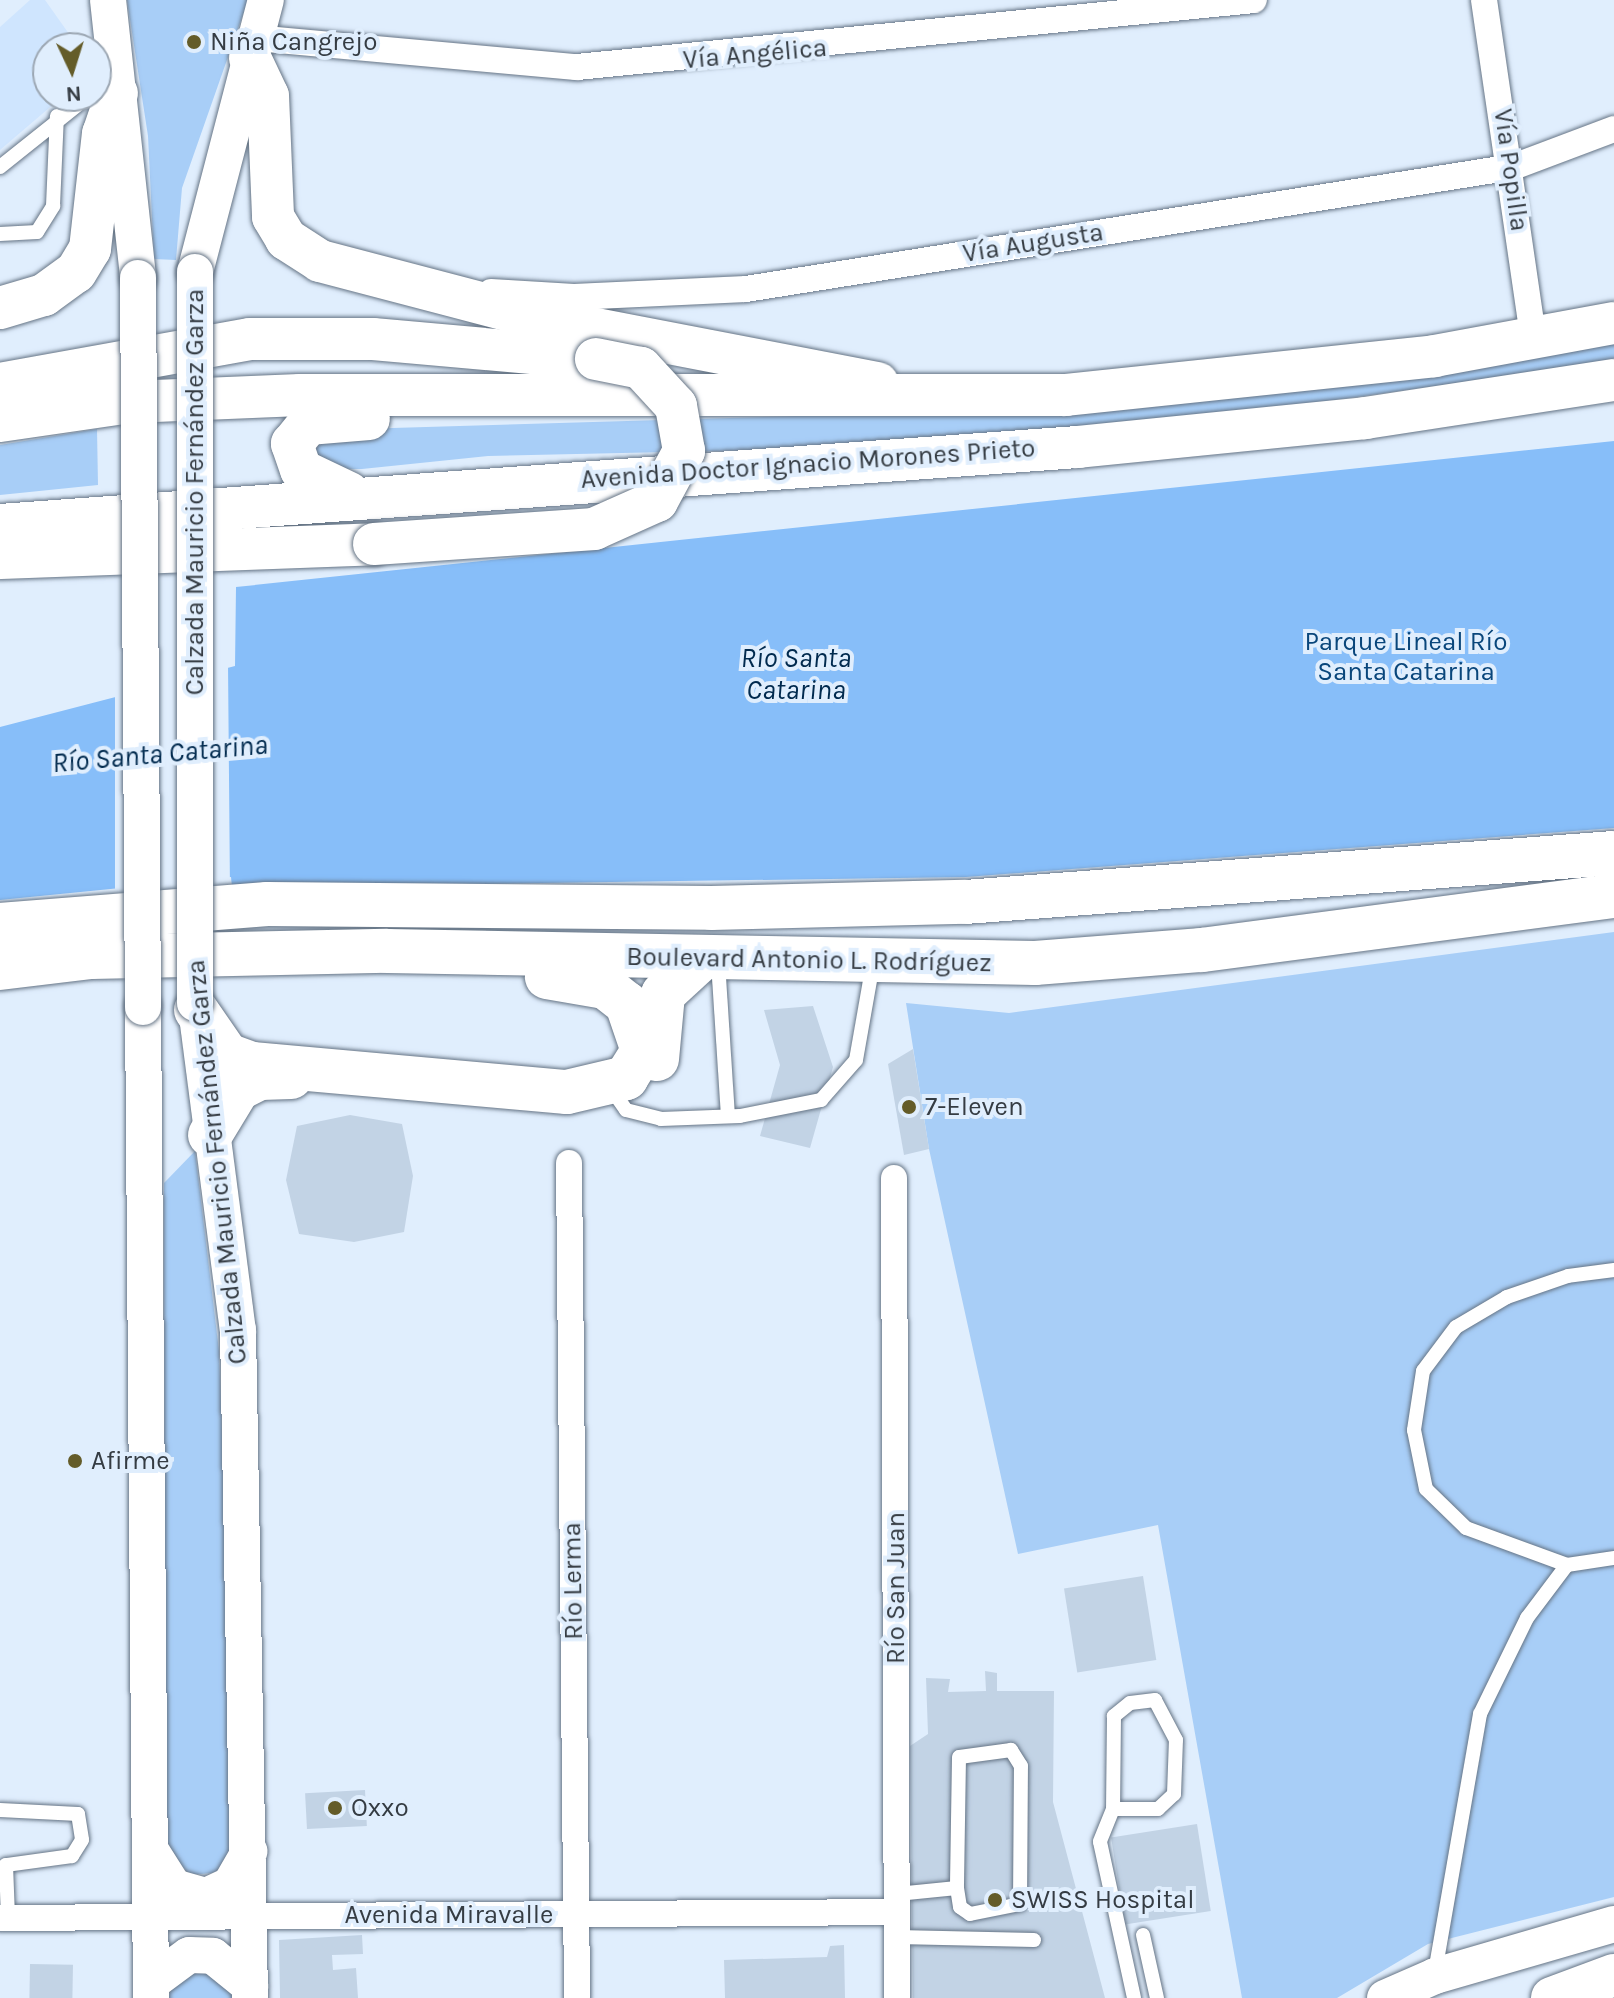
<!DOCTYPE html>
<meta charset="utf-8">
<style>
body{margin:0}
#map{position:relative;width:1614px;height:1998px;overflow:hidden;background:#e0eefd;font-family:Karla,sans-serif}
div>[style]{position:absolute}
.built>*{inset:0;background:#cfe5fe}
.green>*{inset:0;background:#a8cef7}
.water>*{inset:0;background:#87bef9}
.pier>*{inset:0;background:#e0eefd}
.building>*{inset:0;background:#c2d3e5;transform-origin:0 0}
.roads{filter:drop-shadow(0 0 2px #657485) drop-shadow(0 0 2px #657485)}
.service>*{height:14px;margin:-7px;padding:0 7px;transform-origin:7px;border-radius:7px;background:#fff}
.minor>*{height:26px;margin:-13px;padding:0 13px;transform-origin:13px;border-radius:13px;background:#fff}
.secondary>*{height:36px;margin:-18px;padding:0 18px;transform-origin:18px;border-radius:18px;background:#fff}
.primary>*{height:42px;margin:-21px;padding:0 21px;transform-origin:21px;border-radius:21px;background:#fff}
.trunk>*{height:44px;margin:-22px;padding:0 22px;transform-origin:22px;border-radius:22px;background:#fff}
.bridges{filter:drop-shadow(0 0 2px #657485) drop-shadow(0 0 2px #657485)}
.secondary-bridge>*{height:36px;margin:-18px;padding:0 18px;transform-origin:18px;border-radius:18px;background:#fff}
.primary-bridge>*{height:42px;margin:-21px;padding:0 21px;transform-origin:21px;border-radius:21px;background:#fff}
.dots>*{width:22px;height:22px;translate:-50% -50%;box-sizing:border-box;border:4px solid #e0eefd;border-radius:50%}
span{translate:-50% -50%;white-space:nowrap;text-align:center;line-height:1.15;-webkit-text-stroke:8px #e0eefd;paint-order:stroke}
.poi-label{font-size:26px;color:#353c43}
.left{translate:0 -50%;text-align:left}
.street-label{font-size:26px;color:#353c43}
.park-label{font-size:26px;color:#09467b}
.water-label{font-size:28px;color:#012a4e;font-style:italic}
.north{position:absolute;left:32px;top:32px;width:80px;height:80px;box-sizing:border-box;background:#e0eefd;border:2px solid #9ca7b3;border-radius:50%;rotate:176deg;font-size:22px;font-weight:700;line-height:32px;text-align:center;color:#353c43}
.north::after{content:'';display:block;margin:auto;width:28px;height:36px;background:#645c29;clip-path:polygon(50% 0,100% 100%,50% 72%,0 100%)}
</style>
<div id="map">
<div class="built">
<div style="clip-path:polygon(30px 0,45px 0,79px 48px,48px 48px,48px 96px,63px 96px,0 150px,0 27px)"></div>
</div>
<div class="green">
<div style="clip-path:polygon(127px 0,248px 0,182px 188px,176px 260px,154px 259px,148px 136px)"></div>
<div style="clip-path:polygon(1614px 337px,1614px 361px,1213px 417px,759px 450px,488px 456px,362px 469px,328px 469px,313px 456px,325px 430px,1000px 410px)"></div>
<div style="clip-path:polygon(97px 429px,98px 485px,0 495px,0 445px)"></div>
<div style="clip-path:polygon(1614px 932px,1614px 1897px,1428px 1944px,1337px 1998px,1242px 1998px,1158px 1525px,1018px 1554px,929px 1149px,906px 1003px,1009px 1013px)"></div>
<div style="clip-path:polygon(195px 1151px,219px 1351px,237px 1854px,221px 1872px,201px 1874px,189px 1874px,165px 1846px,164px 1183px)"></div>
<div style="clip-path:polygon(220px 1964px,233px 1998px,168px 1998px,178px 1974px)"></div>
</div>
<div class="water">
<div style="clip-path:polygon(1614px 441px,1614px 828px,966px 877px,262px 887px,232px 887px,231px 877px,0 900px,0 727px,235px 666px,236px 587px)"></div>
</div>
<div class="pier">
<div style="clip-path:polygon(228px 663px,230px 891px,228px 882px,115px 893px,115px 693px)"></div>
</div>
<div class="building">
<div style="clip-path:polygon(813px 1006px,833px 1067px,810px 1148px,760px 1136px,780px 1065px,764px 1010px)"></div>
<div style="clip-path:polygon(913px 1049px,929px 1149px,904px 1155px,888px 1064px)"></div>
<div style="clip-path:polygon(350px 1115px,402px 1124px,413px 1176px,404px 1232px,354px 1242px,299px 1234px,286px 1180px,297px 1126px)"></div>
<div style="left:1143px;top:1576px;width:85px;height:80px;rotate:81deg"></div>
<div style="clip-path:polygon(985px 1671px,997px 1673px,997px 1691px,1054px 1691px,1053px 1802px,1105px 1998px,913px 1998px,910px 1746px,928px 1734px,926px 1678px,950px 1679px,948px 1692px,986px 1691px)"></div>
<div style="left:365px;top:1790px;width:36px;height:60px;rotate:87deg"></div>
<div style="left:1197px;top:1824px;width:88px;height:87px;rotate:81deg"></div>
<div style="clip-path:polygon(362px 1935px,363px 1954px,332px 1955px,333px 1970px,356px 1968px,358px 1998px,280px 1998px,279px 1940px)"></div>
<div style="clip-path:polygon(844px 1945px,845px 1998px,725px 1998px,724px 1960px,827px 1957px,830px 1946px)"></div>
<div style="left:30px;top:1964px;width:43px;height:34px;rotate:1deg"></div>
</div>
<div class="roads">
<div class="service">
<div style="left:0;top:167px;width:114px;rotate:-38.6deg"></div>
<div style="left:0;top:234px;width:37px;rotate:-3deg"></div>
<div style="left:37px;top:232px;width:31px;rotate:-58deg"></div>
<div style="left:53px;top:206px;width:90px;rotate:-87.5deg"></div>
<div style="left:718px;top:962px;width:154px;rotate:86.3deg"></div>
<div style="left:610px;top:1087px;width:28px;rotate:55deg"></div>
<div style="left:626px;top:1110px;width:36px;rotate:14deg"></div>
<div style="left:661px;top:1119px;width:79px;rotate:-2.2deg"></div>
<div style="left:740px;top:1116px;width:83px;rotate:-11.2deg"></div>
<div style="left:821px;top:1100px;width:53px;rotate:-48.8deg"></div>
<div style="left:856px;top:1060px;width:97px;rotate:-80deg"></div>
<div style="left:1614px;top:1270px;width:46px;rotate:172.6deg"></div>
<div style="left:1568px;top:1276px;width:65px;rotate:161deg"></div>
<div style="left:1507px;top:1297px;width:59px;rotate:149.5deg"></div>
<div style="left:1456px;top:1327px;width:55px;rotate:126.9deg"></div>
<div style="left:1423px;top:1371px;width:60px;rotate:98.7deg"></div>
<div style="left:1414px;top:1430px;width:60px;rotate:78.5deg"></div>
<div style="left:1426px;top:1489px;width:56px;rotate:44.3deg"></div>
<div style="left:1466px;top:1528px;width:108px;rotate:20.1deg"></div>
<div style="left:1567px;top:1565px;width:48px;rotate:-8.5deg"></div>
<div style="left:1113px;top:1809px;width:45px"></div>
<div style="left:1158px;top:1809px;width:22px;rotate:-43deg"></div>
<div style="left:1174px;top:1794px;width:54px;rotate:-87.9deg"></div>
<div style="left:1176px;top:1740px;width:45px;rotate:-117.7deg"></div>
<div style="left:1155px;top:1700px;width:25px;rotate:173deg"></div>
<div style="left:1130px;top:1703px;width:21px;rotate:141deg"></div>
<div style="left:1114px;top:1716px;width:93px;rotate:90.6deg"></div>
<div style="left:1113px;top:1809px;width:35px;rotate:112deg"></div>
<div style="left:1100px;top:1842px;width:160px;rotate:77.7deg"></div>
<div style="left:0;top:1810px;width:78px;rotate:2.9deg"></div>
<div style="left:78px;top:1814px;width:26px;rotate:81deg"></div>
<div style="left:82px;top:1840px;width:19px;rotate:122deg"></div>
<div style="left:72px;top:1856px;width:67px;rotate:172.2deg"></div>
<div style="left:6px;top:1865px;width:53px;rotate:87.8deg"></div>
<div style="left:897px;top:1894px;width:60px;rotate:-5.7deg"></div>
<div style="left:957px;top:1888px;width:19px;rotate:81deg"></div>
<div style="left:960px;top:1907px;width:12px;rotate:35deg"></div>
<div style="left:970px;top:1914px;width:51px;rotate:-11.3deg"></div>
<div style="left:1020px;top:1904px;width:138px;rotate:-89.6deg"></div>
<div style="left:1021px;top:1766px;width:19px;rotate:-122deg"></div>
<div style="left:1011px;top:1750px;width:52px;rotate:172.3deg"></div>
<div style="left:959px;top:1757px;width:131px;rotate:90.9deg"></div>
<div style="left:1143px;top:1935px;width:65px;rotate:77.5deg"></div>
<div style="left:897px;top:1937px;width:137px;rotate:1.3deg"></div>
<div style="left:1435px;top:1972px;width:262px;rotate:-80.1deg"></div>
<div style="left:1480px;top:1714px;width:107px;rotate:-63.9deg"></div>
<div style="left:1527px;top:1618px;width:66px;rotate:-53deg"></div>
</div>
<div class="minor">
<div style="left:1484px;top:0;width:345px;rotate:81.7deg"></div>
<div style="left:256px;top:38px;width:322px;rotate:5.2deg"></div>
<div style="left:577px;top:67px;width:680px;rotate:-5.65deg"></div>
<div style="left:491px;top:292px;width:83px;rotate:3.4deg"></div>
<div style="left:574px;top:297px;width:172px;rotate:-2.7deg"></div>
<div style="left:746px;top:289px;width:777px;rotate:-9.04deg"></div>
<div style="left:1513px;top:167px;width:108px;rotate:-20.6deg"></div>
<div style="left:569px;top:1163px;width:835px;rotate:89.45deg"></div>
<div style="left:894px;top:1178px;width:820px;rotate:89.79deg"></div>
<div style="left:0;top:1918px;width:897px;rotate:-0.38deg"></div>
</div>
<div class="secondary">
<div style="left:108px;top:0;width:280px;rotate:83.8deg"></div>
<div style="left:195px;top:272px;width:281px;rotate:-75.4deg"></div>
<div style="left:143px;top:1007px;width:991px;rotate:89.54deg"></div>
<div style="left:196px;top:1008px;width:325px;rotate:82.6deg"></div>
<div style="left:238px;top:1330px;width:668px;rotate:88.97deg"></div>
<div style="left:150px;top:1849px;width:45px;rotate:57.7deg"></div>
<div style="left:174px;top:1887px;width:33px;rotate:16deg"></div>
<div style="left:206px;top:1896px;width:26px;rotate:-25deg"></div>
<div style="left:230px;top:1885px;width:39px;rotate:-60deg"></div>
<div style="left:151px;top:1983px;width:47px;rotate:-36.4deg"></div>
<div style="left:189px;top:1955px;width:24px;rotate:2deg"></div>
<div style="left:213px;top:1956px;width:48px;rotate:39deg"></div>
<div style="left:1385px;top:1998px;width:55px;rotate:-23.7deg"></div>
<div style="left:1435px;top:1976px;width:186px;rotate:-16.2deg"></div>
</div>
<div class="primary">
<div style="left:250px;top:58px;width:42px;rotate:64.7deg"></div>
<div style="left:268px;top:96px;width:121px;rotate:87.6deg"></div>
<div style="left:273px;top:217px;width:26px;rotate:59deg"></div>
<div style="left:286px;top:239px;width:40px;rotate:32.9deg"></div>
<div style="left:320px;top:261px;width:221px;rotate:14.7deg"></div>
<div style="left:534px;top:317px;width:350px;rotate:10.9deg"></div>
<div style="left:0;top:308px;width:46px;rotate:-16.5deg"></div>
<div style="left:44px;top:295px;width:39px;rotate:-36deg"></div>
<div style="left:76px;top:272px;width:27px;rotate:-59deg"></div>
<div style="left:90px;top:249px;width:116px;rotate:-83.6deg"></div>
<div style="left:103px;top:134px;width:43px;rotate:-71.1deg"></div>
<div style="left:0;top:384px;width:254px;rotate:-10.2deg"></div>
<div style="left:250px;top:339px;width:123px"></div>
<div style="left:373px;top:339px;width:224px;rotate:5.1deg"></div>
<div style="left:0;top:421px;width:132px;rotate:-8.3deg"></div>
<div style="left:131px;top:402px;width:169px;rotate:-2.4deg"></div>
<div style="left:300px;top:395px;width:766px"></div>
<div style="left:1066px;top:395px;width:370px;rotate:-6deg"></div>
<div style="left:1434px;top:356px;width:183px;rotate:-10.4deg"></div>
<div style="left:349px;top:493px;width:53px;rotate:-154.4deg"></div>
<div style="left:301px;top:470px;width:28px;rotate:-109deg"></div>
<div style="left:292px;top:444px;width:26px;rotate:-51deg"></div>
<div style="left:308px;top:424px;width:61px;rotate:-4.7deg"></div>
<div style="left:0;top:525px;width:1080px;rotate:-4.14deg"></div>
<div style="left:1077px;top:447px;width:289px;rotate:-5.7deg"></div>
<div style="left:1365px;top:418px;width:252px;rotate:-8.7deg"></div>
<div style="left:0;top:558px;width:374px;rotate:-2.1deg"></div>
<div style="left:1552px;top:1998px;width:66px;rotate:-20.4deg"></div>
</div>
<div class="trunk">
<div style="left:0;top:925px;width:268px;rotate:-4.5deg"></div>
<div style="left:267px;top:904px;width:444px;rotate:0.5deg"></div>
<div style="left:711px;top:908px;width:254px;rotate:-1.4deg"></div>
<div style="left:965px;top:902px;width:651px;rotate:-4.32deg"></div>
<div style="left:0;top:968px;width:92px;rotate:-6.9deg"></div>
<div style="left:91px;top:957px;width:296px;rotate:-1.2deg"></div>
<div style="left:387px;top:951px;width:648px;rotate:1.06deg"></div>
<div style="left:1035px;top:963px;width:168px;rotate:-4.5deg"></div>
<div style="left:1202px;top:950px;width:416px;rotate:-7.5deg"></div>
<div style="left:196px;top:1010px;width:55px;rotate:55.4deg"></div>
<div style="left:227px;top:1055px;width:27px;rotate:20deg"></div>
<div style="left:252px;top:1064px;width:316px;rotate:5.1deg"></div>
<div style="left:567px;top:1092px;width:61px;rotate:-13.3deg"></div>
<div style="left:626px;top:1078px;width:32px;rotate:-58deg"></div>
<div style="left:643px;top:1051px;width:50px;rotate:-108.8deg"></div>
<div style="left:627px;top:1004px;width:28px;rotate:-142deg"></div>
<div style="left:605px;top:987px;width:59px;rotate:-170.2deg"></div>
<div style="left:657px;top:1059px;width:65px;rotate:-84.7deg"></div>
<div style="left:663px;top:994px;width:49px;rotate:-42.5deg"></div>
<div style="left:210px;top:1135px;width:54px;rotate:-58.7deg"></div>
<div style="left:238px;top:1089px;width:25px;rotate:-27deg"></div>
<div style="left:260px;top:1078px;width:31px;rotate:-2deg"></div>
</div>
</div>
<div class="bridges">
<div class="secondary-bridge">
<div style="left:195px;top:272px;width:731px;rotate:90deg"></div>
<div style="left:138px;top:278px;width:729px;rotate:89.61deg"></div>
</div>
<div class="primary-bridge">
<div style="left:374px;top:544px;width:221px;rotate:-3.9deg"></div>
<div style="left:594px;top:529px;width:69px;rotate:-24deg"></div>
<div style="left:657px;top:501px;width:57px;rotate:-61.6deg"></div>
<div style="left:684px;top:451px;width:46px;rotate:-100.1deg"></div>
<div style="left:676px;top:406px;width:52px;rotate:-132.6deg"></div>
<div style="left:641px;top:368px;width:46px;rotate:-168.7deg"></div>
</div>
</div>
<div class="dots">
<div style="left:194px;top:42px;background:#645c29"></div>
<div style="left:909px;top:1107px;background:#645c29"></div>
<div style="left:75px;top:1461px;background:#645c29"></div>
<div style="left:335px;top:1808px;background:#645c29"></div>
<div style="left:995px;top:1900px;background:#645c29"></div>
</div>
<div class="poi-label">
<span class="left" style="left:210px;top:42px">Niña Cangrejo</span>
<span class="left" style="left:925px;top:1107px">7-Eleven</span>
<span class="left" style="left:91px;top:1461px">Afirme</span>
<span class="left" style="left:351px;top:1808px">Oxxo</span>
<span class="left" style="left:1011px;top:1900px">SWISS Hospital</span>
</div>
<div class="street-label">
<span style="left:755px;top:54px;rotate:-5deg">Vía Angélica</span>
<span style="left:1511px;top:170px;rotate:82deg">Vía Popilla</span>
<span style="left:1033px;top:243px;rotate:-9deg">Vía Augusta</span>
<span style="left:808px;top:464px;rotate:-4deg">Avenida Doctor Ignacio Morones Prieto</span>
<span style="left:195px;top:492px;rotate:-90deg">Calzada Mauricio Fernández Garza</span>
<span style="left:809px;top:960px;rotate:1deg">Boulevard Antonio L. Rodríguez</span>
<span style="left:217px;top:1162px;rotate:-96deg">Calzada Mauricio Fernández Garza</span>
<span style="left:573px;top:1581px;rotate:-91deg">Río Lerma</span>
<span style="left:896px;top:1588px;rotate:-90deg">Río San Juan</span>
<span style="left:449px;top:1915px">Avenida Miravalle</span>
</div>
<div class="park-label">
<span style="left:1406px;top:657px">Parque Lineal Río<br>Santa Catarina</span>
</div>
<div class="water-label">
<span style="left:796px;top:674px">Río Santa<br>Catarina</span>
<span style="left:160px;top:754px;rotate:-5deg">Río Santa Catarina</span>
</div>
<div class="north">N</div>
</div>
